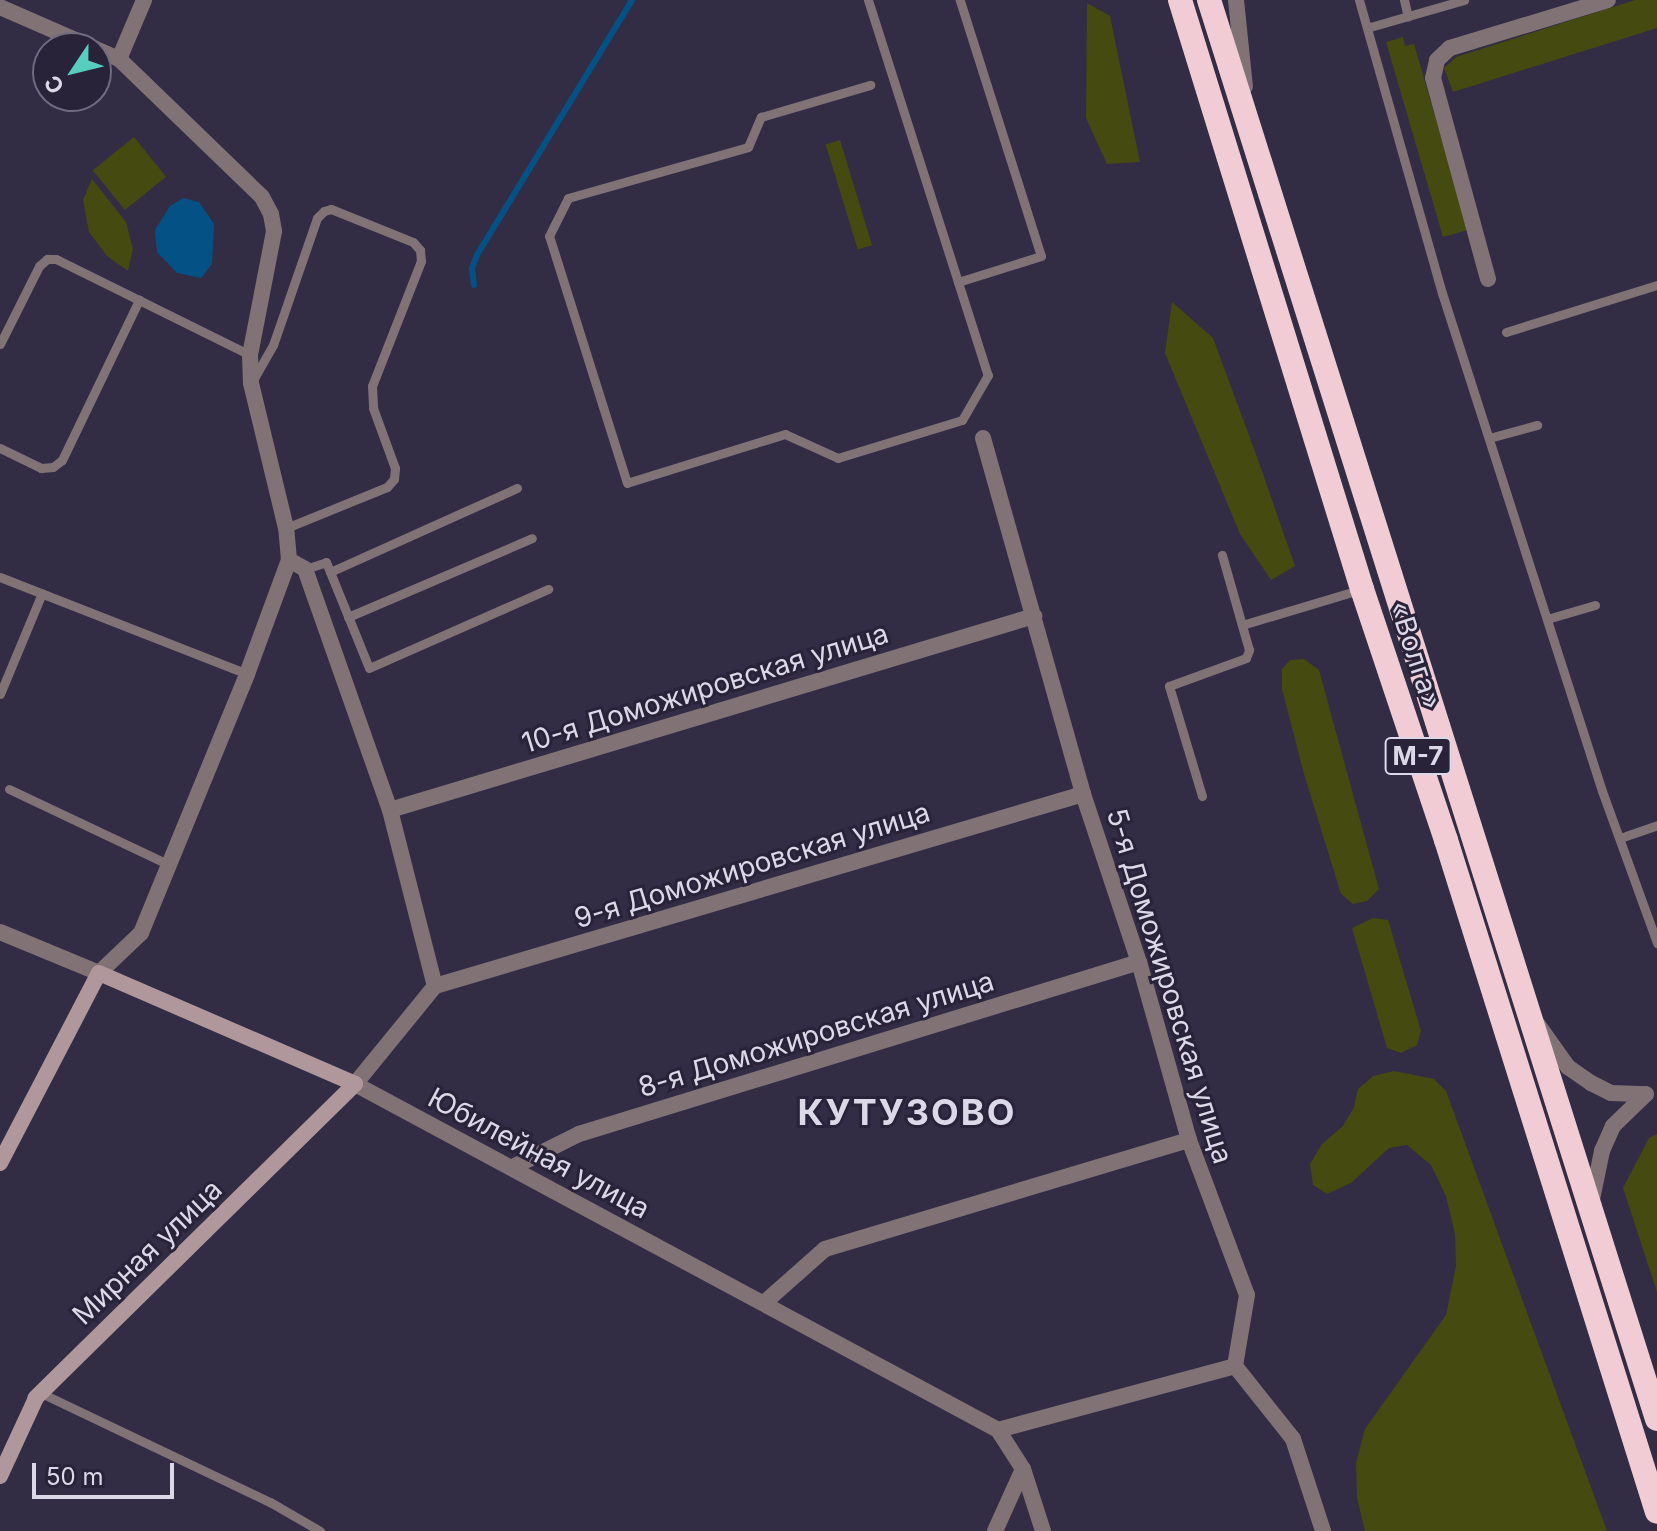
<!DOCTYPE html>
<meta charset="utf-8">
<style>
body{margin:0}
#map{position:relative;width:1657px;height:1531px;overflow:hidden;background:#322d45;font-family:Inter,sans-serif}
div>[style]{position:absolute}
.green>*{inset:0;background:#444a10;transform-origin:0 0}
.water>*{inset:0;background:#045285}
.stream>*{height:6px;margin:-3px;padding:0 3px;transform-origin:3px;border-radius:3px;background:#045285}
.lane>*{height:9px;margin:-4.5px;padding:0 4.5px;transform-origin:4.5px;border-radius:4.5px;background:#817275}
.street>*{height:16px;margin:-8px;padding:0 8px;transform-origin:8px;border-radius:8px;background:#817275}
.secondary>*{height:16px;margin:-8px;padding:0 8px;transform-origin:8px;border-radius:8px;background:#af979c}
.highway>*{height:24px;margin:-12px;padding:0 12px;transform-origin:12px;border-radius:12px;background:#f1ccd4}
span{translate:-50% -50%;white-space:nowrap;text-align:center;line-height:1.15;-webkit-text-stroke:6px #29233a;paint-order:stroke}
.shield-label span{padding:2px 6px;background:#29233a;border:2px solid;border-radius:6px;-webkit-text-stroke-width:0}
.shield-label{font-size:26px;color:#dbd8e8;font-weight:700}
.street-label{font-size:28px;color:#dbd8e8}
.district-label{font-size:36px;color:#dbd8e8;font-weight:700;letter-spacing:2px}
.north{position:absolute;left:32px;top:32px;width:80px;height:80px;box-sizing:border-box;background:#29233a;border:2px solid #706b80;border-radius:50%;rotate:235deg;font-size:22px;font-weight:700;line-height:32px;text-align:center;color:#dbd8e8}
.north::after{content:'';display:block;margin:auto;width:28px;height:36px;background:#58cebf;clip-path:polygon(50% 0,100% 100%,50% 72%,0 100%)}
.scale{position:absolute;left:32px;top:1463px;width:142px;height:36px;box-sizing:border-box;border:4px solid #dbd8e8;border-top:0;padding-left:10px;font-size:24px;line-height:28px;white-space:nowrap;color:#dbd8e8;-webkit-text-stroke:6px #29233a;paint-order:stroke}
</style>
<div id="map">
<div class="green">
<div style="clip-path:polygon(1635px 0,1657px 0,1657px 28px,1453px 92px,1444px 68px,1456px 57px)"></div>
<div style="clip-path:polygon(1087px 3px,1110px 16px,1140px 162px,1107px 164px,1086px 118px)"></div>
<div style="clip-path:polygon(1403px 37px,1405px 46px,1414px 44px,1468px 230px,1443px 237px,1386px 42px)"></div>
<div style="left:134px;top:137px;width:51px;height:53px;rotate:51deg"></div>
<div style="left:840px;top:140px;width:110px;height:15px;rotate:73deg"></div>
<div style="clip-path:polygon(92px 179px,126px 222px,133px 249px,128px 271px,107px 256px,89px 232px,83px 200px)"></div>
<div style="clip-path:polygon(1172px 302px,1213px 338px,1257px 457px,1295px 566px,1271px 580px,1240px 534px,1165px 353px)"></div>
<div style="clip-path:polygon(1304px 659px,1319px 670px,1379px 889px,1367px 901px,1353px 904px,1341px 894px,1304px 774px,1282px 689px,1282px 669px,1290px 660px)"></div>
<div style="clip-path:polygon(1373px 918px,1388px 920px,1421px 1031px,1417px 1045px,1401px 1053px,1387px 1048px,1352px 928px)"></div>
<div style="clip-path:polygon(1394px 1071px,1434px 1079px,1446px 1091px,1607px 1531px,1365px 1531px,1357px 1498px,1356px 1463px,1365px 1429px,1446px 1315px,1456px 1266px,1455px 1234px,1446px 1196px,1431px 1165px,1407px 1145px,1389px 1148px,1351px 1183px,1327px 1194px,1313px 1185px,1310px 1164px,1322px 1144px,1343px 1126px,1354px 1107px,1358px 1089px,1373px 1076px)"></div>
<div style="clip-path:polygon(1657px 1134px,1657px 1292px,1623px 1188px,1649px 1138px)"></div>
</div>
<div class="water">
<div style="clip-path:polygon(183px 198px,199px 202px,214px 224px,212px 264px,201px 278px,177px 273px,157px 252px,155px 230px,170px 206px)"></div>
</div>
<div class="stream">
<div style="left:474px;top:285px;width:17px;rotate:-97deg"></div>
<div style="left:472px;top:268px;width:14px;rotate:-69deg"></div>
<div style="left:477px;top:255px;width:298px;rotate:-58.7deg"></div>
</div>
<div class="lane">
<div style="left:868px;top:0;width:394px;rotate:72.3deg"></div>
<div style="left:988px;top:375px;width:52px;rotate:120deg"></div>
<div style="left:962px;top:420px;width:130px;rotate:163deg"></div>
<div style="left:838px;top:458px;width:58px;rotate:-155.6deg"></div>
<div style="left:785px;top:434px;width:165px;rotate:162.8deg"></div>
<div style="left:627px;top:483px;width:259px;rotate:-107.5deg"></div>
<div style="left:549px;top:236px;width:42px;rotate:-63.4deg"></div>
<div style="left:568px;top:198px;width:187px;rotate:-15.8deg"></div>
<div style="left:748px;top:147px;width:33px;rotate:-67deg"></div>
<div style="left:761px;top:117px;width:114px;rotate:-16.4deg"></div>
<div style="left:1359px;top:0;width:305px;rotate:74.2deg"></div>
<div style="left:1442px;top:293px;width:523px;rotate:72.19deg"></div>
<div style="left:1602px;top:791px;width:162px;rotate:70.1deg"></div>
<div style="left:1404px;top:0;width:17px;rotate:77deg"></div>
<div style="left:1370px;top:27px;width:98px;rotate:-16deg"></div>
<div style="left:958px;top:282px;width:87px;rotate:-17.4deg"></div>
<div style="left:1041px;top:256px;width:269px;rotate:-107.6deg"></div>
<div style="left:1506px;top:332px;width:158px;rotate:-17.3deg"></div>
<div style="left:0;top:344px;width:87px;rotate:-63.4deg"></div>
<div style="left:39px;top:266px;width:11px;rotate:-41deg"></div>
<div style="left:47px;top:259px;width:9px"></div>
<div style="left:56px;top:259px;width:216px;rotate:26.3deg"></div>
<div style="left:253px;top:380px;width:40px;rotate:-60.3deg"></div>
<div style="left:273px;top:345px;width:134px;rotate:-70.9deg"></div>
<div style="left:317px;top:218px;width:10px;rotate:-45deg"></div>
<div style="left:324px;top:211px;width:7px;rotate:-16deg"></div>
<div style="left:331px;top:209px;width:88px;rotate:21.9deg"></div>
<div style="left:413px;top:242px;width:11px;rotate:49deg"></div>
<div style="left:420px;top:250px;width:11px;rotate:85deg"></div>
<div style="left:421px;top:261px;width:134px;rotate:111.4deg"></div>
<div style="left:372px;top:386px;width:22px;rotate:87deg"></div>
<div style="left:373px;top:408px;width:64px;rotate:69.9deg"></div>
<div style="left:395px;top:468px;width:11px;rotate:95deg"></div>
<div style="left:394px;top:479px;width:11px;rotate:131deg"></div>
<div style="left:387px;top:487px;width:109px;rotate:157.9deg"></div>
<div style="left:1489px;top:438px;width:50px;rotate:-15.2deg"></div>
<div style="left:0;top:448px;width:46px;rotate:26deg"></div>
<div style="left:41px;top:468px;width:12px;rotate:-5deg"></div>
<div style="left:53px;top:467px;width:11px;rotate:-38deg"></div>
<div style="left:62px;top:460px;width:178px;rotate:-64.3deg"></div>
<div style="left:305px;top:569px;width:22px;rotate:-18deg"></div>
<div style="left:326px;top:562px;width:114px;rotate:67.9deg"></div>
<div style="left:369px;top:668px;width:196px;rotate:-23.8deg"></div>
<div style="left:330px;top:572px;width:205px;rotate:-24.2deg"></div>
<div style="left:0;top:577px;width:265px;rotate:21.4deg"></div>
<div style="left:348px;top:617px;width:200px;rotate:-23.2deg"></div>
<div style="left:1547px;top:619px;width:50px;rotate:-16.3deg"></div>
<div style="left:1242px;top:625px;width:122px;rotate:-16.7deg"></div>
<div style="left:0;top:694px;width:109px;rotate:-67.4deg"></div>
<div style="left:9px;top:789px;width:178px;rotate:25.3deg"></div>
<div style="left:1202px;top:796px;width:115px;rotate:-106.7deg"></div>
<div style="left:1169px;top:686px;width:82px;rotate:-20deg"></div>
<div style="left:1246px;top:658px;width:9px;rotate:-69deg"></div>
<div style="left:1249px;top:650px;width:99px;rotate:-105.9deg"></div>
<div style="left:1620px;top:838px;width:39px;rotate:-19deg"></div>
<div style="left:41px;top:1393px;width:254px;rotate:25.5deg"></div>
<div style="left:270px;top:1502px;width:58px;rotate:30.1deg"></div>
</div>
<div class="street">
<div style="left:1236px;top:0;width:87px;rotate:84.1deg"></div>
<div style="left:0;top:7px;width:103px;rotate:23.6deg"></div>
<div style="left:119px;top:59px;width:64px;rotate:-67deg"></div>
<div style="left:1488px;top:279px;width:208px;rotate:-105.3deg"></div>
<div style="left:1433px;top:78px;width:18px;rotate:-77deg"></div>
<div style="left:1437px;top:60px;width:18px;rotate:-43deg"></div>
<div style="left:1450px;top:48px;width:165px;rotate:-16.9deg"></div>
<div style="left:983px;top:438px;width:370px;rotate:74.3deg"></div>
<div style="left:1083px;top:794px;width:177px;rotate:71.6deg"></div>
<div style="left:1139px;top:962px;width:185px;rotate:74.3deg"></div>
<div style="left:1189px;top:1140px;width:165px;rotate:69.5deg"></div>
<div style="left:1247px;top:1295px;width:72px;rotate:99.6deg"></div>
<div style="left:1235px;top:1366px;width:93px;rotate:51.5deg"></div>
<div style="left:1293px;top:1439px;width:97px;rotate:71.9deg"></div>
<div style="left:289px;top:560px;width:18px;rotate:29deg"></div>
<div style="left:305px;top:569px;width:256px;rotate:70.6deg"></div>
<div style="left:390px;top:810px;width:182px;rotate:75.7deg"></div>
<div style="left:435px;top:986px;width:127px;rotate:129.2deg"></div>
<div style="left:355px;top:1084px;width:730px;rotate:28.28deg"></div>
<div style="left:998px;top:1430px;width:46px;rotate:57.3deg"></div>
<div style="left:1023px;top:1469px;width:65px;rotate:72.1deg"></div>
<div style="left:390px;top:810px;width:673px;rotate:-16.76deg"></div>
<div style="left:0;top:932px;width:107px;rotate:22.5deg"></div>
<div style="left:99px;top:973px;width:58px;rotate:-43.6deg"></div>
<div style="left:141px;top:933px;width:280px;rotate:-67.7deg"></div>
<div style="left:247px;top:674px;width:121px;rotate:-69.8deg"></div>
<div style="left:289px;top:560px;width:32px;rotate:-95deg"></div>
<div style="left:286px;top:528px;width:149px;rotate:-103.6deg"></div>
<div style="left:251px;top:383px;width:28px;rotate:-92deg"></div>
<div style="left:250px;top:355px;width:126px;rotate:-79deg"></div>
<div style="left:274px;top:231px;width:17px;rotate:-100deg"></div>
<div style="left:271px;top:214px;width:19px;rotate:-118deg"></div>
<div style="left:262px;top:197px;width:199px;rotate:-136deg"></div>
<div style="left:119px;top:59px;width:25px;rotate:-157deg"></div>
<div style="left:435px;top:986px;width:676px;rotate:-16.5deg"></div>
<div style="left:1538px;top:1025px;width:52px;rotate:54.5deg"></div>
<div style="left:1568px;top:1067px;width:28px;rotate:35deg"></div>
<div style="left:1591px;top:1083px;width:22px;rotate:27deg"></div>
<div style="left:1611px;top:1093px;width:35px;rotate:2deg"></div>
<div style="left:1646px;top:1094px;width:46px;rotate:135.9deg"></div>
<div style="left:1613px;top:1126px;width:27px;rotate:114deg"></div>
<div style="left:1602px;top:1151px;width:54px;rotate:101.7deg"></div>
<div style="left:513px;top:1167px;width:74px;rotate:-26.6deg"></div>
<div style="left:579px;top:1134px;width:586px;rotate:-17.07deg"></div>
<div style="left:764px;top:1303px;width:81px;rotate:-41.5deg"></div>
<div style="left:825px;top:1249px;width:380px;rotate:-16.7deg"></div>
<div style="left:998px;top:1430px;width:245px;rotate:-15.1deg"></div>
<div style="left:995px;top:1531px;width:68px;rotate:-65.7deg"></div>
</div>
<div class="secondary">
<div style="left:0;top:1163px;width:214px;rotate:-62.5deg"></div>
<div style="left:99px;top:973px;width:279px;rotate:23.4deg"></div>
<div style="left:355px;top:1084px;width:448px;rotate:135.5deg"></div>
<div style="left:36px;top:1398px;width:86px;rotate:114.8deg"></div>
</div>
<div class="highway">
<div style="left:1180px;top:0;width:616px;rotate:72.83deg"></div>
<div style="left:1362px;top:589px;width:265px;rotate:71.5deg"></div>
<div style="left:1446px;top:840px;width:704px;rotate:72.57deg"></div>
<div style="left:1209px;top:0;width:1488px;rotate:72.48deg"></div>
</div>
<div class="shield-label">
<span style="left:1418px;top:756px">М-7</span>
</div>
<div class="street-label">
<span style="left:1416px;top:655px;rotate:72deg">«Волга»</span>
<span style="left:705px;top:688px;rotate:-17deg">10-я Доможировская улица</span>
<span style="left:752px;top:865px;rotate:-17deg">9-я Доможировская улица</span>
<span style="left:1170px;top:986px;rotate:73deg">5-я Доможировская улица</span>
<span style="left:816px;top:1034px;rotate:-17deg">8-я Доможировская улица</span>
<span style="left:539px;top:1153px;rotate:28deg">Юбилейная улица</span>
<span style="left:147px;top:1252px;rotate:-44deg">Мирная улица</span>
</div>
<div class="district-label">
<span style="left:907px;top:1113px">КУТУЗОВО</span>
</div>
<div class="north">С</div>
<div class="scale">50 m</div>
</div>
